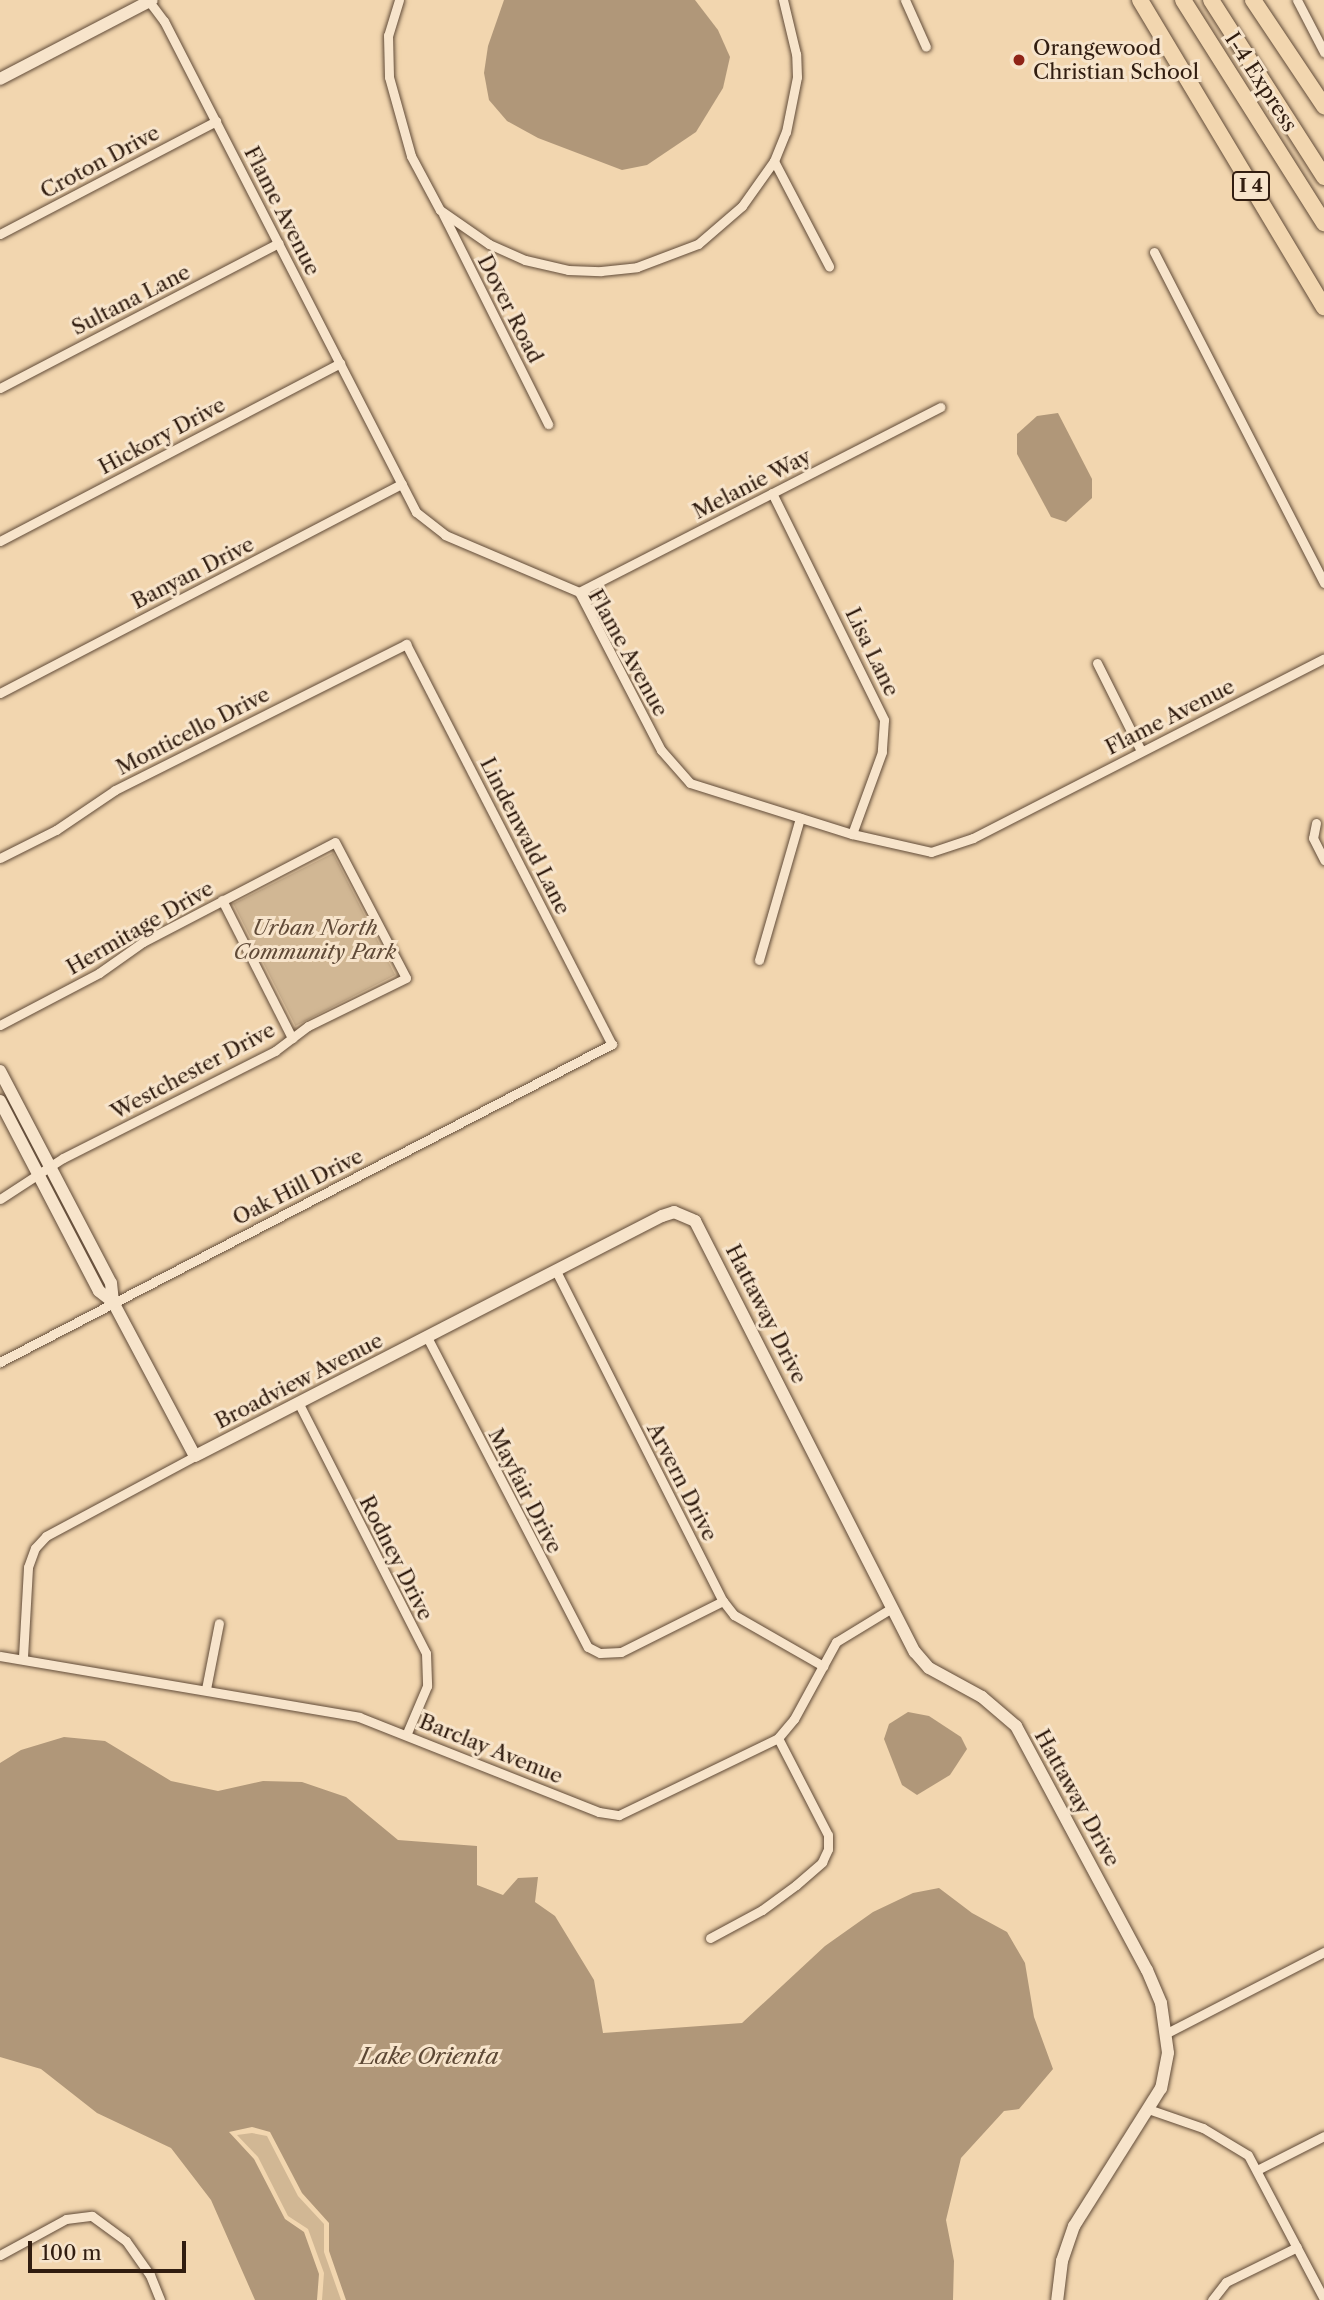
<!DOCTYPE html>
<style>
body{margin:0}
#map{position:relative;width:1324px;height:2300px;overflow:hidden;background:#f2d6af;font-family:"Libre Caslon Text",serif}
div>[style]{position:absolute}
.green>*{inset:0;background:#d1b794;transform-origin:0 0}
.water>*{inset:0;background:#b09779}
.roads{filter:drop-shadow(0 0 2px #614b38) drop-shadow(0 0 2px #614b38)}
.street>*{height:9px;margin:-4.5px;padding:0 4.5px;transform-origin:4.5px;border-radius:4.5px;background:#f7e4cb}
.secondary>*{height:12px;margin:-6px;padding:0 6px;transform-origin:6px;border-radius:6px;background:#f7e4cb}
.highway>*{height:16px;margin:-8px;padding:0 8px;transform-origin:8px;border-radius:8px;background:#f2d6af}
.dots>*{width:19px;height:19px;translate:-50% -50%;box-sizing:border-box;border:4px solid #f7e4cb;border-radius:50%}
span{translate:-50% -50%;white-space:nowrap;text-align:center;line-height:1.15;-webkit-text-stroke:6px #f7e4cb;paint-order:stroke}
.shield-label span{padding:2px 5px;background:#f7e4cb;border:2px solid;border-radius:5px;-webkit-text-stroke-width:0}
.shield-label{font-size:19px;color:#311d10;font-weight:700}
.poi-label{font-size:21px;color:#311d10}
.left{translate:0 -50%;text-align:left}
.street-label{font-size:21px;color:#311d10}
.park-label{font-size:21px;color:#614b38;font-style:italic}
.water-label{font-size:23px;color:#5d4835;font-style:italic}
.scale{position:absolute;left:28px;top:2241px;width:158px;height:32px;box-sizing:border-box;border:4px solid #311d10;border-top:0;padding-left:9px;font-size:21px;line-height:24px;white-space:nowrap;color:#311d10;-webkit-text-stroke:5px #f7e4cb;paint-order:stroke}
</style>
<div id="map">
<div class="green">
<div style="left:333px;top:853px;width:137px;height:112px;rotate:63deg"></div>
<div style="clip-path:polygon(252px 2133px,267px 2136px,298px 2196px,324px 2224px,324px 2252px,341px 2300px,322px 2300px,324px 2273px,308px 2229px,288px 2216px,258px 2157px,237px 2135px)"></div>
</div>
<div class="water">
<div style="clip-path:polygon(504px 0,695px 0,718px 30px,730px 57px,723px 88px,696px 132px,647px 165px,622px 170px,538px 138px,507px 121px,489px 100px,484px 73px,488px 46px)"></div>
<div style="clip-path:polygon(1058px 413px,1092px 479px,1092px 498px,1066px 522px,1051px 517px,1017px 454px,1017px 434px,1037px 416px)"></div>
<div style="clip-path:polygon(908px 1712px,929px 1716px,961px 1737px,967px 1749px,950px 1775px,917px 1795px,902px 1785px,884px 1739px,889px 1724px)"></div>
<div style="clip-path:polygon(64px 1737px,105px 1741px,171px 1781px,218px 1791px,263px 1781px,302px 1782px,346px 1797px,398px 1840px,477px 1846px,477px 1885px,503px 1895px,518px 1878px,538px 1877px,535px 1902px,555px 1916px,594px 1980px,603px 2033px,742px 2023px,825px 1946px,873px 1912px,913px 1893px,939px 1888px,972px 1913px,1007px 1932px,1025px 1963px,1034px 2017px,1053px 2069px,1019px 2109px,1004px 2111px,961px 2158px,946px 2220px,954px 2261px,953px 2300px,346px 2300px,329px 2251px,329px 2223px,302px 2193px,270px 2132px,252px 2127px,229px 2132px,254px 2159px,285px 2219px,304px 2232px,319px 2274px,317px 2300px,255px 2300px,211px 2200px,171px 2148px,97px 2113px,41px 2069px,0 2057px,0 1763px,21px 1750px)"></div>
</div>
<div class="roads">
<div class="street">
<div style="left:148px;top:0;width:26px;rotate:53deg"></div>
<div style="left:164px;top:21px;width:552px;rotate:62.83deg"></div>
<div style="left:416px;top:512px;width:37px;rotate:38deg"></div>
<div style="left:445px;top:535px;width:146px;rotate:23deg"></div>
<div style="left:579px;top:592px;width:178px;rotate:62.6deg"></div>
<div style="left:661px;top:750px;width:44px;rotate:48.7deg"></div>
<div style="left:690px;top:783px;width:170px;rotate:17.5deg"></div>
<div style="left:852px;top:834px;width:81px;rotate:12.8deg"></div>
<div style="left:931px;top:852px;width:44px;rotate:-18.4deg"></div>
<div style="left:973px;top:838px;width:394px;rotate:-27.1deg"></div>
<div style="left:399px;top:0;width:37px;rotate:107deg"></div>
<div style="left:388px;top:35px;width:42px;rotate:88.6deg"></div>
<div style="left:389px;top:77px;width:82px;rotate:74.4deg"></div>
<div style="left:411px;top:156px;width:61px;rotate:61.8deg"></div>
<div style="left:440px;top:210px;width:60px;rotate:34.8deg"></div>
<div style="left:489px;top:244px;width:39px;rotate:24deg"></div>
<div style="left:525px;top:260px;width:44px;rotate:13.1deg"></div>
<div style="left:568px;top:270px;width:33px;rotate:2deg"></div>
<div style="left:601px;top:271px;width:36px;rotate:-6deg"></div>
<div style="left:637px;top:267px;width:65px;rotate:-20.7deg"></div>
<div style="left:698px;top:244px;width:58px;rotate:-40.8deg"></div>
<div style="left:742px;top:206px;width:55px;rotate:-54.6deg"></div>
<div style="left:774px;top:161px;width:31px;rotate:-68deg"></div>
<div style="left:786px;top:132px;width:56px;rotate:-78.7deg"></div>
<div style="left:797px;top:77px;width:23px;rotate:-92deg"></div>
<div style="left:796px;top:54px;width:56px;rotate:-103.5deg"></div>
<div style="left:905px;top:0;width:51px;rotate:65.9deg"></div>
<div style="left:1297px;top:0;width:59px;rotate:62.6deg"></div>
<div style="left:774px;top:161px;width:119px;rotate:62.4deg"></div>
<div style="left:443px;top:214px;width:235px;rotate:63.4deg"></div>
<div style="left:0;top:234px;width:244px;rotate:-27.6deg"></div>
<div style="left:1154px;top:252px;width:372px;rotate:62.8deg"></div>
<div style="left:0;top:388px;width:314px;rotate:-27.5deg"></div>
<div style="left:772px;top:493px;width:253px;rotate:63.7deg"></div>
<div style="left:884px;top:720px;width:32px;rotate:94deg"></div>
<div style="left:882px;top:752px;width:87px;rotate:110.1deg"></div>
<div style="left:0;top:541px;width:384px;rotate:-27.6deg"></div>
<div style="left:579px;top:592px;width:406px;rotate:-27.1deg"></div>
<div style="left:1097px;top:663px;width:98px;rotate:63.4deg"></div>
<div style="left:0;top:693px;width:453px;rotate:-27.5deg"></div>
<div style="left:1316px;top:823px;width:15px;rotate:101deg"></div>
<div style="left:1313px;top:838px;width:25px;rotate:63deg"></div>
<div style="left:0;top:858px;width:63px;rotate:-26.6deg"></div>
<div style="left:56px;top:830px;width:71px;rotate:-34.1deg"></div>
<div style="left:115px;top:790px;width:326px;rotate:-26.6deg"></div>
<div style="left:406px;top:644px;width:450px;rotate:62.8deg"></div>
<div style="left:612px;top:1044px;width:690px;rotate:152.54deg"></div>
<div style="left:222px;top:900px;width:155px;rotate:63.1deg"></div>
<div style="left:759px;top:960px;width:148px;rotate:-73.9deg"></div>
<div style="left:0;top:1025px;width:112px;rotate:-27.7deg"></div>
<div style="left:99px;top:973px;width:54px;rotate:-35.2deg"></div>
<div style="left:143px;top:942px;width:216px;rotate:-27.5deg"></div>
<div style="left:335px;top:842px;width:153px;rotate:62.4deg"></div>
<div style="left:406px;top:978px;width:109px;rotate:153.9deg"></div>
<div style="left:308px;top:1026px;width:41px;rotate:142.9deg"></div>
<div style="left:275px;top:1051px;width:237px;rotate:153.2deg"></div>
<div style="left:63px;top:1158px;width:75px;rotate:146.9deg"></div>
<div style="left:556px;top:1271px;width:370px;rotate:63.2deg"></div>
<div style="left:723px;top:1601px;width:18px;rotate:52deg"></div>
<div style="left:734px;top:1615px;width:103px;rotate:29.8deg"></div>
<div style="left:427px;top:1337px;width:349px;rotate:62.6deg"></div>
<div style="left:588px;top:1647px;width:13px;rotate:27deg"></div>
<div style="left:600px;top:1653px;width:21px;rotate:-3deg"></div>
<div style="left:621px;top:1652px;width:114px;rotate:-26.6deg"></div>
<div style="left:298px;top:1402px;width:282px;rotate:63deg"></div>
<div style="left:426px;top:1653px;width:33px;rotate:88deg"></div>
<div style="left:427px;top:1686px;width:51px;rotate:113.1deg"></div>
<div style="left:0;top:1656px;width:364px;rotate:9.6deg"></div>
<div style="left:359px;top:1717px;width:258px;rotate:21.6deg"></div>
<div style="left:599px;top:1812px;width:20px;rotate:9deg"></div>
<div style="left:619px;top:1815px;width:177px;rotate:-25.8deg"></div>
<div style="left:778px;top:1738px;width:25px;rotate:-50deg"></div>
<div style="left:794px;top:1719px;width:88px;rotate:-61.4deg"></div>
<div style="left:836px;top:1642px;width:66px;rotate:-31.3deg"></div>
<div style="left:23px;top:1657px;width:90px;rotate:-86.8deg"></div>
<div style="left:28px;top:1567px;width:20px;rotate:-70deg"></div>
<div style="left:35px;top:1548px;width:16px;rotate:-47deg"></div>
<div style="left:46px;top:1536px;width:169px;rotate:-28.2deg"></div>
<div style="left:206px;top:1689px;width:67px;rotate:-78.9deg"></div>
<div style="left:710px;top:1938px;width:59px;rotate:-28.3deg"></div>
<div style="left:762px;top:1910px;width:42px;rotate:-36.3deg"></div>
<div style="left:796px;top:1885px;width:35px;rotate:-41deg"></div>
<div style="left:822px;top:1862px;width:14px;rotate:-65deg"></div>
<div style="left:828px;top:1849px;width:14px;rotate:-90deg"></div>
<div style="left:828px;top:1835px;width:109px;rotate:-117.3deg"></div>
<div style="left:1167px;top:2033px;width:177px;rotate:-27.3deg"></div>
<div style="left:1151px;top:2110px;width:55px;rotate:19.1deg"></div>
<div style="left:1203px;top:2128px;width:52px;rotate:31deg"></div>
<div style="left:1248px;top:2155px;width:163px;rotate:62.2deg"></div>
<div style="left:1259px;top:2169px;width:73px;rotate:-26.9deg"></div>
<div style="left:0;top:2255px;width:75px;rotate:-28.6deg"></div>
<div style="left:66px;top:2219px;width:26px;rotate:-7deg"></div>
<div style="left:92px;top:2216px;width:42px;rotate:36.3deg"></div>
<div style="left:126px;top:2241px;width:42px;rotate:54.8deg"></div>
<div style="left:150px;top:2275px;width:27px;rotate:68deg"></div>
<div style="left:1212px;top:2300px;width:23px;rotate:-52deg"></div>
<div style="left:1226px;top:2282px;width:79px;rotate:-26.2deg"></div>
</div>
<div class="secondary">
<div style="left:0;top:79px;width:171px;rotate:-27.5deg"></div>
<div style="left:0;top:1071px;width:239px;rotate:62.4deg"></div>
<div style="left:111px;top:1283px;width:19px;rotate:84deg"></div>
<div style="left:113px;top:1302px;width:174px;rotate:62deg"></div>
<div style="left:195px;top:1456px;width:525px;rotate:-27.2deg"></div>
<div style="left:662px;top:1216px;width:13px;rotate:-18deg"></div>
<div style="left:674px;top:1212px;width:23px;rotate:23deg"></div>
<div style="left:695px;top:1221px;width:484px;rotate:63deg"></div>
<div style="left:915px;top:1652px;width:21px;rotate:49deg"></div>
<div style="left:929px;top:1668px;width:60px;rotate:28.7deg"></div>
<div style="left:982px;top:1697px;width:45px;rotate:40.5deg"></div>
<div style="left:1016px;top:1726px;width:277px;rotate:61.8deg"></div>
<div style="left:1147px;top:1970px;width:36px;rotate:67deg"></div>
<div style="left:1161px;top:2003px;width:50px;rotate:82deg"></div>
<div style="left:1168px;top:2053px;width:36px;rotate:101deg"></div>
<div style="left:1161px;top:2088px;width:163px;rotate:122.2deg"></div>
<div style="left:1074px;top:2226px;width:37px;rotate:109deg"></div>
<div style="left:1062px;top:2261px;width:39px;rotate:97deg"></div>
<div style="left:0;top:1101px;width:214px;rotate:62.5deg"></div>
<div style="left:99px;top:1291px;width:18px;rotate:38deg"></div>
</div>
<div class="highway">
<div style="left:1140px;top:0;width:358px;rotate:59.1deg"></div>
<div style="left:1183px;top:0;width:264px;rotate:57.7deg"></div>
<div style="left:1211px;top:0;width:210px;rotate:57.4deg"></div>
<div style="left:1253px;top:0;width:128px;rotate:56.2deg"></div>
</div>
</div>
<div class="dots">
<div style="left:1019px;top:60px;background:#8f2418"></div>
</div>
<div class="shield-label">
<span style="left:1251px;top:186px">I 4</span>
</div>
<div class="poi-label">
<span class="left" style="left:1033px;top:60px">Orangewood<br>Christian School</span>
</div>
<div class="street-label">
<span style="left:1261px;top:82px;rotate:57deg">I-4 Express</span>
<span style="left:100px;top:162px;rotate:-28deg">Croton Drive</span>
<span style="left:282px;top:211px;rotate:63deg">Flame Avenue</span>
<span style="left:131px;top:300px;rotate:-27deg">Sultana Lane</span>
<span style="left:510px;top:309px;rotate:63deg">Dover Road</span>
<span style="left:162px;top:436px;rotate:-28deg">Hickory Drive</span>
<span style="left:752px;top:484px;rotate:-27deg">Melanie Way</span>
<span style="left:193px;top:573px;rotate:-27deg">Banyan Drive</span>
<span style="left:872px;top:652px;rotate:64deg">Lisa Lane</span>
<span style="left:628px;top:653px;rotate:61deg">Flame Avenue</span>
<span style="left:1170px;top:717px;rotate:-27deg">Flame Avenue</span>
<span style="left:193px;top:731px;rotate:-27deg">Monticello Drive</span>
<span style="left:525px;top:836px;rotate:63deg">Lindenwald Lane</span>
<span style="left:140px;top:928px;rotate:-30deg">Hermitage Drive</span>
<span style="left:193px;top:1071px;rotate:-28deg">Westchester Drive</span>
<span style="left:298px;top:1187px;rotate:-27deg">Oak Hill Drive</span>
<span style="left:766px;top:1314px;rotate:63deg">Hattaway Drive</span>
<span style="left:299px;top:1381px;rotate:-27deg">Broadview Avenue</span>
<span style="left:682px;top:1482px;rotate:63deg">Arvern Drive</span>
<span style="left:525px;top:1491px;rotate:63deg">Mayfair Drive</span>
<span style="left:396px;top:1558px;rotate:63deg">Rodney Drive</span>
<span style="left:491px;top:1749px;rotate:22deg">Barclay Avenue</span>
<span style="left:1077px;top:1798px;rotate:61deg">Hattaway Drive</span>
</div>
<div class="park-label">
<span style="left:315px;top:940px">Urban North<br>Community Park</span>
</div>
<div class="water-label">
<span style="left:429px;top:2056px">Lake Orienta</span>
</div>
<div class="scale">100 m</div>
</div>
